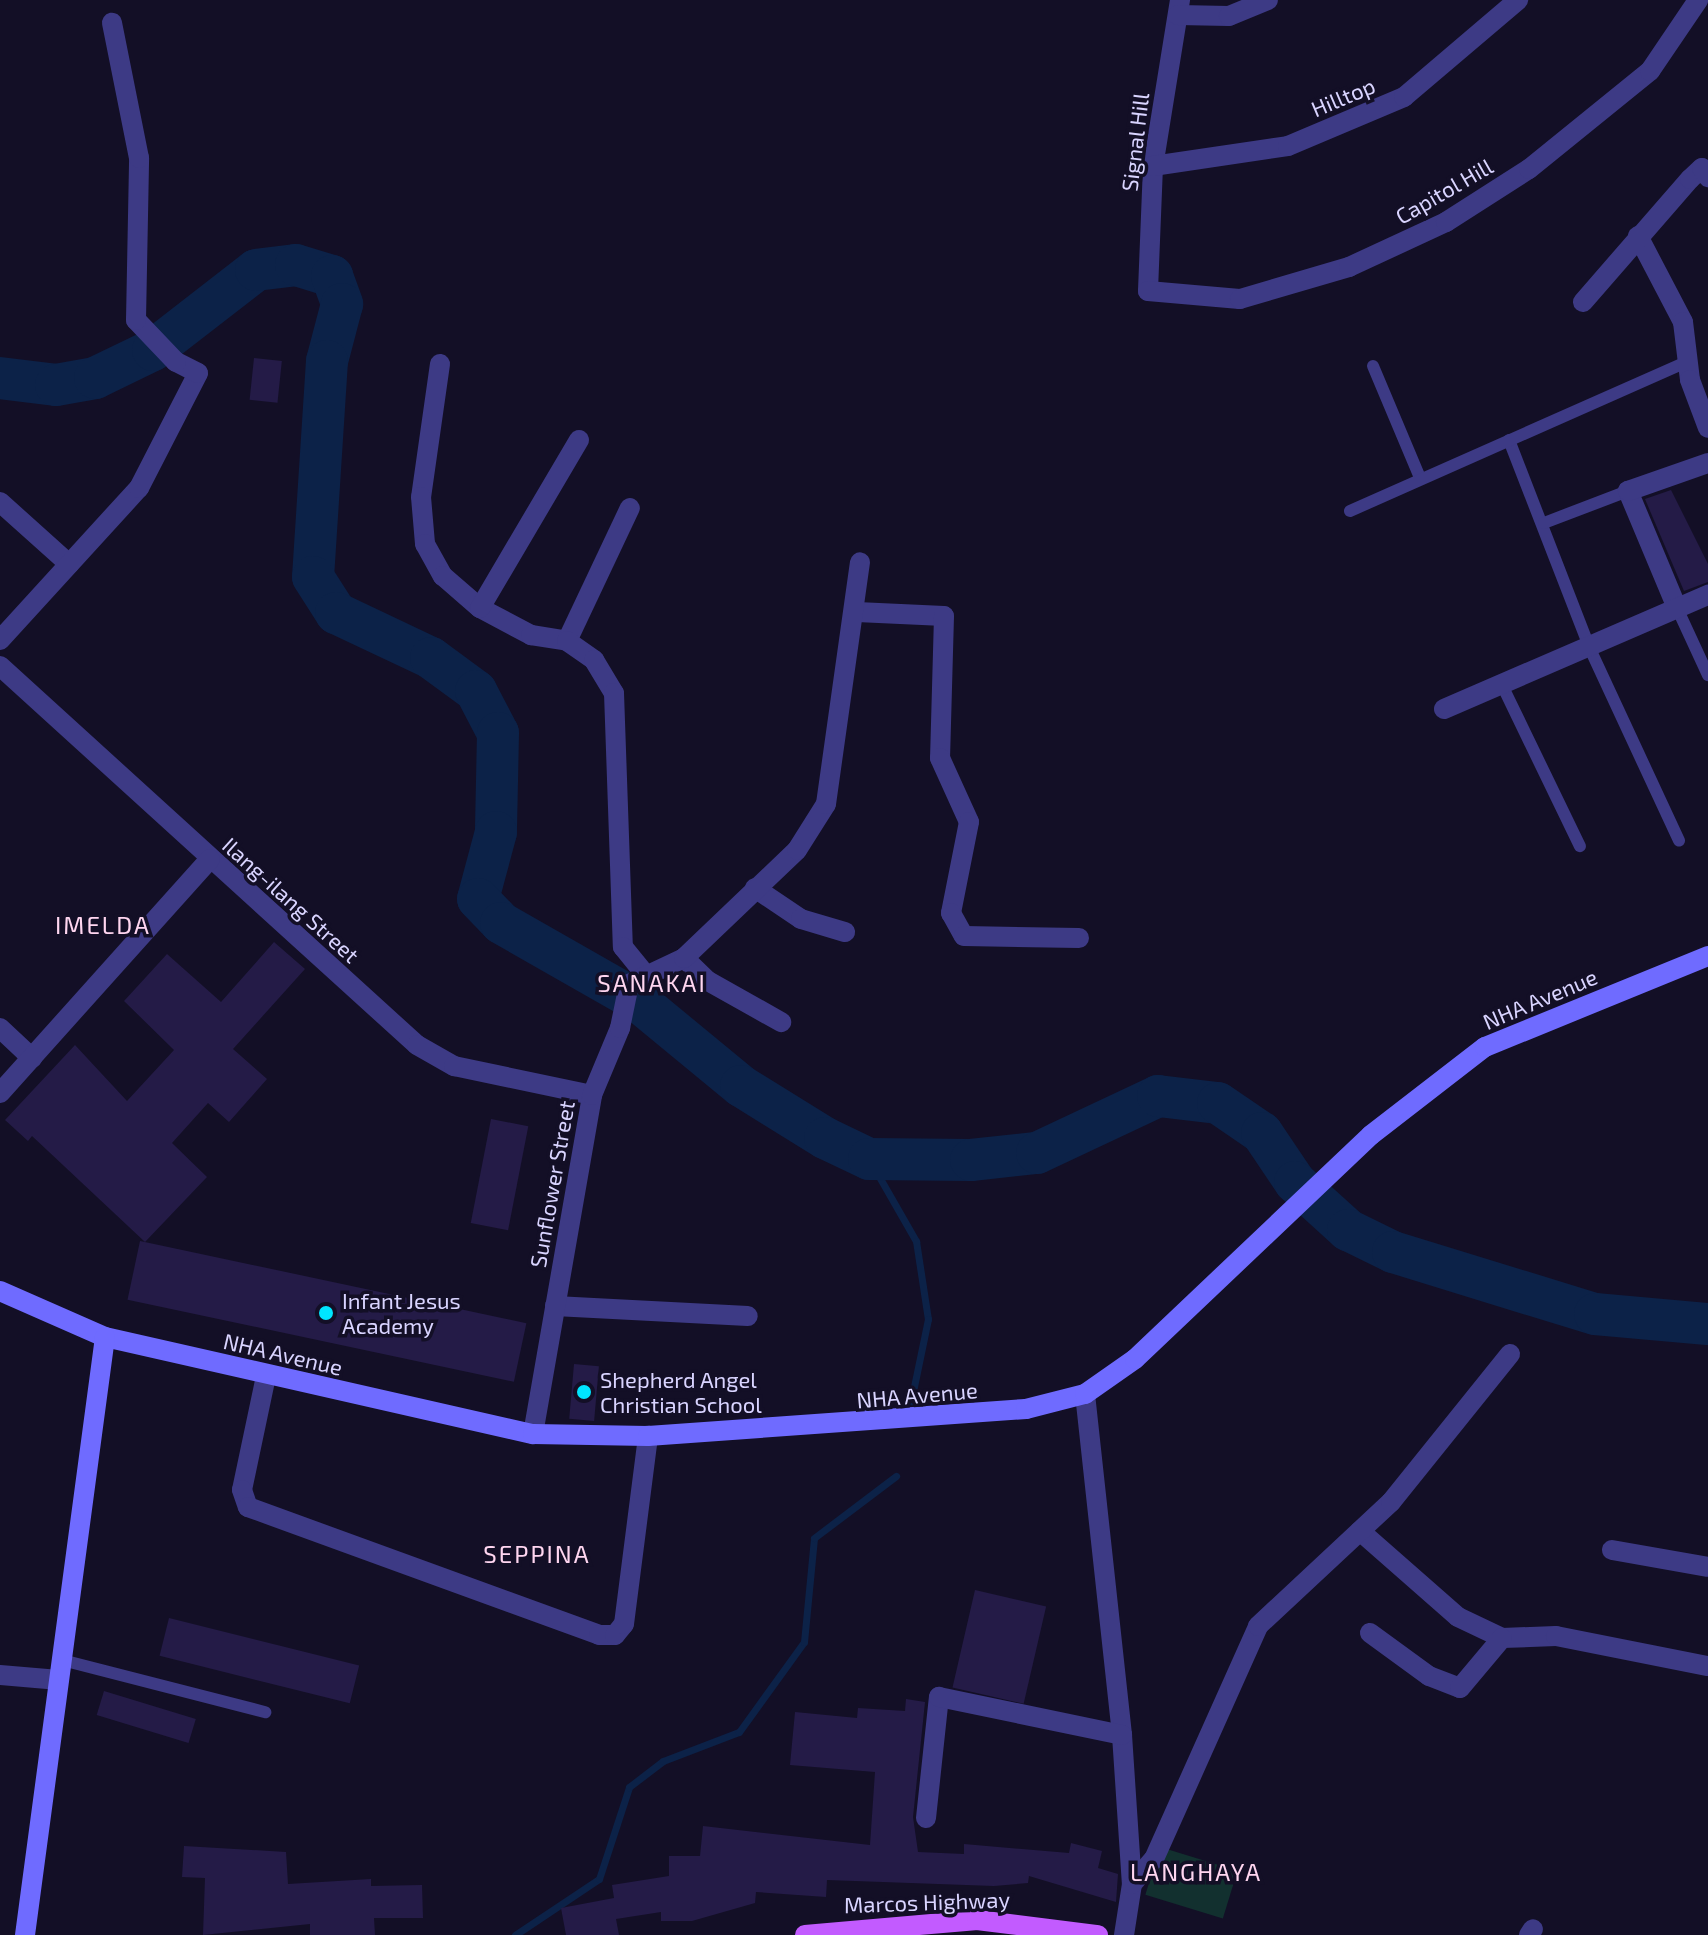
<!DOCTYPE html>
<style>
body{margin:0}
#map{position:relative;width:1708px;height:1935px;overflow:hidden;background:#130f26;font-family:"Exo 2",sans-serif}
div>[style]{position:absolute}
.green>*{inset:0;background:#12302f;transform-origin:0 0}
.stream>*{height:7px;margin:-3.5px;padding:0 3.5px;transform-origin:3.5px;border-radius:3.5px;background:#0c2248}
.river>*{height:42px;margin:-21px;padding:0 21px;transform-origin:21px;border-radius:21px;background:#0c2248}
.building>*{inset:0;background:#241b47;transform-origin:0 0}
.lane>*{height:12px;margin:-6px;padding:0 6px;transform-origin:6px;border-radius:6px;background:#3d3a85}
.street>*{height:20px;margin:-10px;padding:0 10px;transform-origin:10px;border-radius:10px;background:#3d3a85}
.secondary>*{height:20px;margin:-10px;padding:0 10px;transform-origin:10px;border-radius:10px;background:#6f6bff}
.primary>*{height:20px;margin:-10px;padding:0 10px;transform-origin:10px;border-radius:10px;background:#c25bff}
.dots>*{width:22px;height:22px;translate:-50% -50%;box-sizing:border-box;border:4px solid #130f26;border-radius:50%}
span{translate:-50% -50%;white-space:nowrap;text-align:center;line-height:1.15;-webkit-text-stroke:7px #130f26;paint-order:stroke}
.street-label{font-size:22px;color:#d9d4ff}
.poi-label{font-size:22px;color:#d9d4ff}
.left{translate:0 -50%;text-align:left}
.neighbourhood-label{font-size:24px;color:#ffd6f0;letter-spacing:2px}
</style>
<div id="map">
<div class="green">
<div style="left:1160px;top:1847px;width:81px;height:50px;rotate:17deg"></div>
</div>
<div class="stream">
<div style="left:869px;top:1159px;width:95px;rotate:60.2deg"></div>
<div style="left:916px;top:1241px;width:79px;rotate:81.3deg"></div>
<div style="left:928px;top:1319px;width:84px;rotate:101.7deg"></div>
<div style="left:515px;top:1935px;width:101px;rotate:-33.7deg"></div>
<div style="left:599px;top:1879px;width:97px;rotate:-71.9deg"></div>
<div style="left:629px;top:1787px;width:43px;rotate:-37.4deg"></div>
<div style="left:663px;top:1761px;width:81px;rotate:-20.9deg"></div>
<div style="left:739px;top:1732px;width:111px;rotate:-54.2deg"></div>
<div style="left:804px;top:1642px;width:104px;rotate:-84.5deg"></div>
<div style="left:814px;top:1538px;width:103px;rotate:-37.1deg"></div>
</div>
<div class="river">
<div style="left:0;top:378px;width:56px;rotate:7.1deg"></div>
<div style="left:56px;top:385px;width:40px;rotate:-10deg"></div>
<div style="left:95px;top:378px;width:64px;rotate:-25.8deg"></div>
<div style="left:153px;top:350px;width:130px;rotate:-37.8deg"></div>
<div style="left:256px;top:270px;width:40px;rotate:-7.1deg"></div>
<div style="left:296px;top:265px;width:38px;rotate:17deg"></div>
<div style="left:332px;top:276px;width:30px;rotate:70deg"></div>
<div style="left:342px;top:304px;width:59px;rotate:104.7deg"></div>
<div style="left:327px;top:361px;width:216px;rotate:93.7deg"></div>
<div style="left:313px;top:577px;width:43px;rotate:57.4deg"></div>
<div style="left:336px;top:613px;width:105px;rotate:25.3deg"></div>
<div style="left:431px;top:658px;width:56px;rotate:36.3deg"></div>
<div style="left:476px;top:691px;width:47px;rotate:62.4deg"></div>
<div style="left:498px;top:733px;width:99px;rotate:91.2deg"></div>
<div style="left:496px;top:832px;width:69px;rotate:105deg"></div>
<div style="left:478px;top:899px;width:33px;rotate:46deg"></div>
<div style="left:501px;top:923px;width:158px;rotate:29.7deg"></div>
<div style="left:638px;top:1001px;width:134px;rotate:39.5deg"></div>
<div style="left:741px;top:1086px;width:99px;rotate:31.8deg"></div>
<div style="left:825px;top:1138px;width:49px;rotate:25.5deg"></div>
<div style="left:869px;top:1159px;width:102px;rotate:0.6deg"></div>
<div style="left:971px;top:1160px;width:66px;rotate:-6.1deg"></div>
<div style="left:1037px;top:1153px;width:134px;rotate:-25.2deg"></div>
<div style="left:1158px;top:1096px;width:60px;rotate:6.7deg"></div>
<div style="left:1218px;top:1103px;width:53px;rotate:34.3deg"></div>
<div style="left:1262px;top:1133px;width:59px;rotate:56deg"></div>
<div style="left:1295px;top:1182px;width:72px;rotate:42.2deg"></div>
<div style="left:1348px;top:1230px;width:50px;rotate:26.1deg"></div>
<div style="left:1393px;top:1252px;width:211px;rotate:17.1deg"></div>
<div style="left:1595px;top:1314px;width:113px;rotate:5.1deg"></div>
</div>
<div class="building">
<div style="left:254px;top:358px;width:28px;height:42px;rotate:6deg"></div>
<div style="clip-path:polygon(1671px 490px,1708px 564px,1708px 582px,1684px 591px,1645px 499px)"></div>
<div style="clip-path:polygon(274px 942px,305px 969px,233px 1049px,267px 1079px,229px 1122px,208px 1103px,172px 1143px,207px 1177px,145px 1242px,32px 1136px,28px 1141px,5px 1120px,75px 1045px,127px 1101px,174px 1050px,124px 1001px,146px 977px,167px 954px,221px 1002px)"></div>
<div style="left:491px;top:1119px;width:38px;height:106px;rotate:11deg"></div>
<div style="left:140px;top:1241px;width:395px;height:60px;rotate:12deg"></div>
<div style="left:574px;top:1364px;width:25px;height:55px;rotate:5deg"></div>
<div style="left:975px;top:1590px;width:73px;height:100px;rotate:13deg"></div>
<div style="left:169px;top:1618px;width:196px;height:39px;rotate:14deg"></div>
<div style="left:104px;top:1691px;width:96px;height:25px;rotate:17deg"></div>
<div style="clip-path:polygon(906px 1699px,925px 1702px,913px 1817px,918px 1852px,964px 1854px,964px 1844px,1069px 1853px,1071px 1843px,1102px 1851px,1098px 1868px,1118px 1874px,1116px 1902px,1029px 1876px,1028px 1883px,994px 1886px,827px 1880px,826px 1897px,756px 1892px,755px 1903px,692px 1921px,661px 1921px,661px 1912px,616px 1919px,619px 1935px,566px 1935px,561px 1908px,614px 1898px,612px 1885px,669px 1876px,669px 1856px,700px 1856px,703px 1826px,870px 1845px,875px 1772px,790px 1765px,795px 1712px,857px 1718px,858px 1708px,905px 1711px)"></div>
<div style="clip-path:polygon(184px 1846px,286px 1852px,288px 1884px,371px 1879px,371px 1886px,422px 1885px,423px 1918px,374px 1918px,375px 1935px,310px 1935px,310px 1924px,203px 1935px,205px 1878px,182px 1877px)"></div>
</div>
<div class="lane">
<div style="left:1373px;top:366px;width:121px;rotate:67.2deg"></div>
<div style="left:1509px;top:440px;width:226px;rotate:68.8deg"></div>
<div style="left:1591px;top:651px;width:209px;rotate:65.1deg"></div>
<div style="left:1350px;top:511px;width:371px;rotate:-23.9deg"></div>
<div style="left:1544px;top:523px;width:90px;rotate:-20.9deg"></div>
<div style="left:1677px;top:608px;width:74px;rotate:65.2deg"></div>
<div style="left:1502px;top:685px;width:179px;rotate:64.2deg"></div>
<div style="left:62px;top:1660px;width:210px;rotate:14.4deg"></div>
</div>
<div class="street">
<div style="left:1180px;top:0;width:168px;rotate:99.2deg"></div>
<div style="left:1153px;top:166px;width:125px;rotate:92.3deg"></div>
<div style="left:1148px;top:291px;width:92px;rotate:5deg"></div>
<div style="left:1240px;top:299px;width:114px;rotate:-16.4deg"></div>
<div style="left:1349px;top:267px;width:107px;rotate:-24.9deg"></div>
<div style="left:1446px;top:222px;width:98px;rotate:-32.6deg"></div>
<div style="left:1529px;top:169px;width:156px;rotate:-39deg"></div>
<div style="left:1650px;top:71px;width:86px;rotate:-55.9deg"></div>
<div style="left:1178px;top:15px;width:51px;rotate:1.1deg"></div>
<div style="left:1229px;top:16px;width:42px;rotate:-22.3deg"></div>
<div style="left:1153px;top:166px;width:136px;rotate:-8.4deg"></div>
<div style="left:1288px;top:146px;width:126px;rotate:-22.9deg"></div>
<div style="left:1404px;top:97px;width:150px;rotate:-40.4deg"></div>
<div style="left:1638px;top:236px;width:97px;rotate:62.4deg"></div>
<div style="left:1683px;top:322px;width:58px;rotate:83.1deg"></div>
<div style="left:1690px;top:380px;width:51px;rotate:69.4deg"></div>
<div style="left:1583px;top:302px;width:163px;rotate:-49deg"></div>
<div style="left:1690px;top:179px;width:16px;rotate:-43deg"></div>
<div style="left:1702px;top:168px;width:11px;rotate:56deg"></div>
<div style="left:440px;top:364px;width:134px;rotate:98.1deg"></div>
<div style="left:421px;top:497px;width:47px;rotate:85.1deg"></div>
<div style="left:425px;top:544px;width:37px;rotate:61deg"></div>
<div style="left:443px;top:576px;width:49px;rotate:40.9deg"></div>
<div style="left:480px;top:608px;width:58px;rotate:27.9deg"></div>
<div style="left:531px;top:635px;width:36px;rotate:9deg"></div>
<div style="left:567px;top:641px;width:147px;rotate:-64.7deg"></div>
<div style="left:0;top:502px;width:93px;rotate:41.9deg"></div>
<div style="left:480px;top:608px;width:195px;rotate:-59.5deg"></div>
<div style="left:1677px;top:608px;width:127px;rotate:-112.7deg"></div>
<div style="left:1628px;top:491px;width:85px;rotate:-19.3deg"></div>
<div style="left:857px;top:612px;width:87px;rotate:2.6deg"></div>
<div style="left:944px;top:616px;width:142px;rotate:91.6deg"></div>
<div style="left:940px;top:758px;width:70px;rotate:65.6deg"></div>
<div style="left:969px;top:822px;width:93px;rotate:101.2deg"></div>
<div style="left:951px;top:913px;width:26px;rotate:61deg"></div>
<div style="left:964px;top:936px;width:115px;rotate:1deg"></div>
<div style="left:0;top:640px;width:206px;rotate:-47.6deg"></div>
<div style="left:139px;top:488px;width:129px;rotate:-62.8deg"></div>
<div style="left:198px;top:373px;width:25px;rotate:-153deg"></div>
<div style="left:176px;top:362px;width:58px;rotate:-133.6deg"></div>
<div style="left:136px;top:320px;width:162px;rotate:-88.9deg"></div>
<div style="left:139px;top:158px;width:138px;rotate:-101.3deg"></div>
<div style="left:567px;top:641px;width:33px;rotate:35deg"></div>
<div style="left:594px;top:660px;width:39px;rotate:59deg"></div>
<div style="left:614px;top:693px;width:254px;rotate:88deg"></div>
<div style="left:623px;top:947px;width:33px;rotate:51deg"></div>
<div style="left:0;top:666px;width:563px;rotate:42.27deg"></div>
<div style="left:417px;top:1045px;width:43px;rotate:29.6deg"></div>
<div style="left:454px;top:1066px;width:141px;rotate:11.9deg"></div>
<div style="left:1444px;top:709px;width:288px;rotate:-23.4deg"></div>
<div style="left:755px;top:888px;width:55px;rotate:34deg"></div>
<div style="left:801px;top:919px;width:46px;rotate:16.5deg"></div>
<div style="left:684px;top:958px;width:33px;rotate:44deg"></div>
<div style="left:708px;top:981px;width:84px;rotate:29.3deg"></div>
<div style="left:0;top:1028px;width:44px;rotate:43.2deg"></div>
<div style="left:0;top:1093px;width:314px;rotate:-48.1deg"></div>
<div style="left:555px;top:1306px;width:193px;rotate:3deg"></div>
<div style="left:266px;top:1376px;width:116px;rotate:101.9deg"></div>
<div style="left:242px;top:1490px;width:18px;rotate:71deg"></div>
<div style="left:248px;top:1507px;width:374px;rotate:20deg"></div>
<div style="left:599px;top:1635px;width:16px"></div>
<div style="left:615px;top:1635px;width:14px;rotate:-51deg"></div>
<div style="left:624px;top:1624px;width:190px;rotate:-82.7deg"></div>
<div style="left:1085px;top:1394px;width:343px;rotate:83.8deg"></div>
<div style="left:1122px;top:1735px;width:149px;rotate:86.2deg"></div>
<div style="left:1132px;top:1884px;width:52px;rotate:98.9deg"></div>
<div style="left:533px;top:1434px;width:344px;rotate:-80.1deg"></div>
<div style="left:592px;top:1095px;width:73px;rotate:-67.3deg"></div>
<div style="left:620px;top:1028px;width:45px;rotate:-78.4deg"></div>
<div style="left:629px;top:984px;width:61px;rotate:-25.3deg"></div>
<div style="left:684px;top:958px;width:156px;rotate:-43.7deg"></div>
<div style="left:797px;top:850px;width:54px;rotate:-57.8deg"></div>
<div style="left:826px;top:804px;width:244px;rotate:-82deg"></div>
<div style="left:1360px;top:1531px;width:130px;rotate:41.3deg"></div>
<div style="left:1458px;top:1617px;width:49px;rotate:25.5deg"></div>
<div style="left:1502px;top:1638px;width:54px;rotate:-2.1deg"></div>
<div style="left:1556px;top:1636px;width:155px;rotate:11.2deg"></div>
<div style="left:1612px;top:1550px;width:97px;rotate:10deg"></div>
<div style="left:1370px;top:1633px;width:73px;rotate:36.1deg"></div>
<div style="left:1429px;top:1676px;width:33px;rotate:21deg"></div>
<div style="left:1460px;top:1688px;width:65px;rotate:-50deg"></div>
<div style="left:0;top:1675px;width:59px;rotate:4.8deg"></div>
<div style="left:926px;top:1818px;width:122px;rotate:-83.9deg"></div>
<div style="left:939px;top:1697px;width:187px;rotate:11.7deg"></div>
<div style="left:1132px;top:1884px;width:33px;rotate:-49deg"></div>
<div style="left:1154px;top:1859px;width:255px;rotate:-65.9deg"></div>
<div style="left:1258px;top:1626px;width:182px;rotate:-43deg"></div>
<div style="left:1391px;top:1502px;width:190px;rotate:-51.2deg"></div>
<div style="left:1529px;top:1935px;width:7px;rotate:-56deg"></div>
</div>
<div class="secondary">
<div style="left:0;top:1291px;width:115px;rotate:23.7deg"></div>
<div style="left:105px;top:1337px;width:439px;rotate:12.8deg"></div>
<div style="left:533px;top:1434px;width:115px;rotate:1deg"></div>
<div style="left:648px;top:1436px;width:379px;rotate:-4.1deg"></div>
<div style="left:1026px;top:1409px;width:61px;rotate:-14.3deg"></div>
<div style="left:1085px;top:1394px;width:61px;rotate:-35deg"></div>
<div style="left:1135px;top:1359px;width:325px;rotate:-43.5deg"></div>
<div style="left:1371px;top:1135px;width:144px;rotate:-37.7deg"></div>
<div style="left:1485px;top:1047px;width:241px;rotate:-22.2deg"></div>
<div style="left:25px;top:1935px;width:603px;rotate:-82.38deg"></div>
</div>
<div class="primary">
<div style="left:805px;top:1935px;width:173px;rotate:-5deg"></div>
<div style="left:977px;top:1920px;width:122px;rotate:7.1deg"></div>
</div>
<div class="dots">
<div style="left:326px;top:1313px;background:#00e5ff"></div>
<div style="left:584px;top:1392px;background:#00e5ff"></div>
</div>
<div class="street-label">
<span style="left:1343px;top:97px;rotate:-23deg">Hilltop</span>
<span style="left:1135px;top:142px;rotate:-83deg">Signal Hill</span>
<span style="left:1444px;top:191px;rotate:-30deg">Capitol Hill</span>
<span style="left:291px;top:900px;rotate:42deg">Ilang-ilang Street</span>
<span style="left:1540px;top:999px;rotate:-23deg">NHA Avenue</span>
<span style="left:552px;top:1184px;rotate:-80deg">Sunflower Street</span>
<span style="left:283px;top:1354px;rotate:13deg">NHA Avenue</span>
<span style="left:917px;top:1395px;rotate:-5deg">NHA Avenue</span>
<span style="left:927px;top:1902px;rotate:-2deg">Marcos Highway</span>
</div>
<div class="poi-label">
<span class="left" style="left:342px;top:1313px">Infant Jesus<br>Academy</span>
<span class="left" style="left:600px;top:1392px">Shepherd Angel<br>Christian School</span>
</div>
<div class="neighbourhood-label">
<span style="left:103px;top:925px">IMELDA</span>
<span style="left:652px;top:983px">SANAKAI</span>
<span style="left:537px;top:1554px">SEPPINA</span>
<span style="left:1196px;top:1872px">LANGHAYA</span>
</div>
</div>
